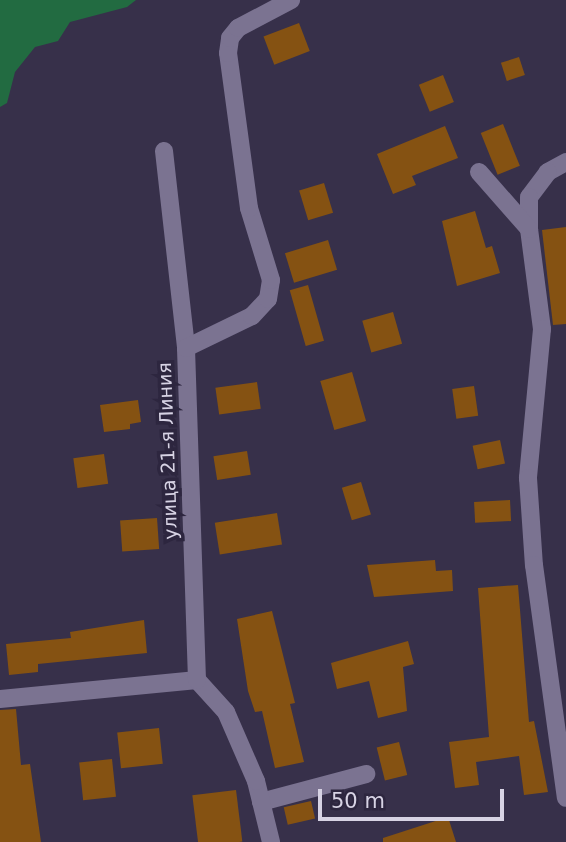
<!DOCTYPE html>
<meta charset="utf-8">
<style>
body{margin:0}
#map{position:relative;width:566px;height:842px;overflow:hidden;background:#37304a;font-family:"DejaVu Sans",sans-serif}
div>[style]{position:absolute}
.green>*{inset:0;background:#226b41}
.building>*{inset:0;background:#855212;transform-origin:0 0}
.minor>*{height:18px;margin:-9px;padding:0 9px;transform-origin:9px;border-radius:9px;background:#7b7391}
span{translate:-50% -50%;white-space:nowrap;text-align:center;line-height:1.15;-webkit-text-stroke:7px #2d263f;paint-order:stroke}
.street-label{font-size:19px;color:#d7d3e4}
.scale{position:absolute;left:318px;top:789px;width:186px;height:32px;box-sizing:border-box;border:4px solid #d7d3e4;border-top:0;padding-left:9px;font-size:21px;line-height:24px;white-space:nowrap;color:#d7d3e4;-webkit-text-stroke:5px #2d263f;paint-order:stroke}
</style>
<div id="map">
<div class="green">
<div style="clip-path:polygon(0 0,136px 0,127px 7px,70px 22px,58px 41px,35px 47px,15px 72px,7px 103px,0 107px)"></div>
</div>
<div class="building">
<div style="left:299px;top:23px;width:30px;height:38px;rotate:69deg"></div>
<div style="left:519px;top:57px;width:19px;height:19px;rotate:72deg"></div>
<div style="left:443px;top:75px;width:29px;height:26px;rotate:68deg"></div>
<div style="left:503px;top:124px;width:45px;height:24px;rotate:68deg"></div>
<div style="clip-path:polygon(445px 126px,458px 158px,412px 176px,416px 185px,393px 194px,377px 154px)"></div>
<div style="left:324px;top:183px;width:31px;height:26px;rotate:73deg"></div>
<div style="clip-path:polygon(475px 211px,486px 248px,492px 246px,500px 273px,457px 286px,442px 221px)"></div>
<div style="clip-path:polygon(566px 227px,566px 324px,553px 325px,542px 230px)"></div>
<div style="left:328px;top:240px;width:31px;height:45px;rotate:73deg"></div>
<div style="left:308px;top:285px;width:58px;height:19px;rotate:74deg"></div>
<div style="left:393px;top:312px;width:33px;height:32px;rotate:74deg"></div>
<div style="left:352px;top:372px;width:51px;height:33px;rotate:74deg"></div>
<div style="left:257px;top:382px;width:27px;height:42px;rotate:82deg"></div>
<div style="left:474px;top:386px;width:30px;height:22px;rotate:82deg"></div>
<div style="clip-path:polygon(138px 400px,141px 422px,130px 424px,130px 429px,104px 432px,100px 405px)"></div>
<div style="left:500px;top:440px;width:24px;height:28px;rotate:78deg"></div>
<div style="left:247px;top:451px;width:24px;height:34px;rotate:81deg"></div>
<div style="left:104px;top:454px;width:30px;height:31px;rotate:82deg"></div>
<div style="left:361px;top:482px;width:34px;height:20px;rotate:73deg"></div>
<div style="left:510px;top:500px;width:21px;height:36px;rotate:87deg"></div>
<div style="left:277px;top:513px;width:32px;height:63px;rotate:81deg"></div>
<div style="left:157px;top:518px;width:31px;height:37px;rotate:86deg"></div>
<div style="clip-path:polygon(435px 560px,436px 571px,452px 570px,453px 591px,374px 597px,367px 565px)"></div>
<div style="clip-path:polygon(518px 585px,529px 722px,534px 721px,548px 792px,524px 795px,519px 756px,476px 762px,479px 785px,455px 788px,449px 742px,489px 737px,478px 588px)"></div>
<div style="clip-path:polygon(272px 611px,295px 703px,290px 704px,304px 762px,275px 768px,262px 711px,255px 712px,248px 691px,237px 619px)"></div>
<div style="clip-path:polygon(144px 620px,147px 653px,38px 664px,38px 672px,9px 675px,6px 644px,71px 638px,70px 632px)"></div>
<div style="clip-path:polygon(408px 641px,414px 664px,403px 667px,407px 711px,378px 718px,369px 681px,337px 689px,331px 663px)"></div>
<div style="clip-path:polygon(16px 709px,21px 765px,30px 764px,41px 842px,0 842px,0 710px)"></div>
<div style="left:159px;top:728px;width:36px;height:42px;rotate:84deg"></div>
<div style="left:399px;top:742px;width:34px;height:23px;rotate:76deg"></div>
<div style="left:112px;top:759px;width:38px;height:33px;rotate:84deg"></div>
<div style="left:236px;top:790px;width:52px;height:44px;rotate:83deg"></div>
<div style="left:311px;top:801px;width:18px;height:28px;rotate:77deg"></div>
<div style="clip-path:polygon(448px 817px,456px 842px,383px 842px,383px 838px)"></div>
</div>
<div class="minor">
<div style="left:164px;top:151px;width:198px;rotate:83.6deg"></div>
<div style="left:566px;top:162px;width:21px;rotate:151deg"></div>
<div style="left:548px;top:172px;width:31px;rotate:127deg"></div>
<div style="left:529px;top:197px;width:32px;rotate:90deg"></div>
<div style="left:529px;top:229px;width:101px;rotate:82.6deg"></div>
<div style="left:542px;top:329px;width:150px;rotate:95.4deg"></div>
<div style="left:528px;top:478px;width:87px;rotate:86.1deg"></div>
<div style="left:534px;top:565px;width:235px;rotate:82.2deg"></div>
<div style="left:479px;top:172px;width:76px;rotate:48.7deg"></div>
<div style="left:0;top:699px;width:198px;rotate:-5.5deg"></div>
<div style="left:261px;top:802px;width:109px;rotate:-14.9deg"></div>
<div style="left:271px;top:842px;width:63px;rotate:-103.8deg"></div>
<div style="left:256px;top:781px;width:75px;rotate:-113.5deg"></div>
<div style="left:226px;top:712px;width:43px;rotate:-132.2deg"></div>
<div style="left:197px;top:680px;width:332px;rotate:-91.9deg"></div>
<div style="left:186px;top:348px;width:73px;rotate:-25.9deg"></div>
<div style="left:252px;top:316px;width:23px;rotate:-47deg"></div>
<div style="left:268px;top:299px;width:19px;rotate:-81deg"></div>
<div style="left:271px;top:280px;width:75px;rotate:-107deg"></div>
<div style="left:249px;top:208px;width:156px;rotate:-97.7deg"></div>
<div style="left:228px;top:53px;width:15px;rotate:-82deg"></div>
<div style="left:230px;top:38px;width:13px;rotate:-51deg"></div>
<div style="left:238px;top:28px;width:60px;rotate:-27.8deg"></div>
</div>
<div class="street-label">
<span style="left:168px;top:451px;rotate:-92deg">улица 21-я Линия</span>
</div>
<div class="scale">50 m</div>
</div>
